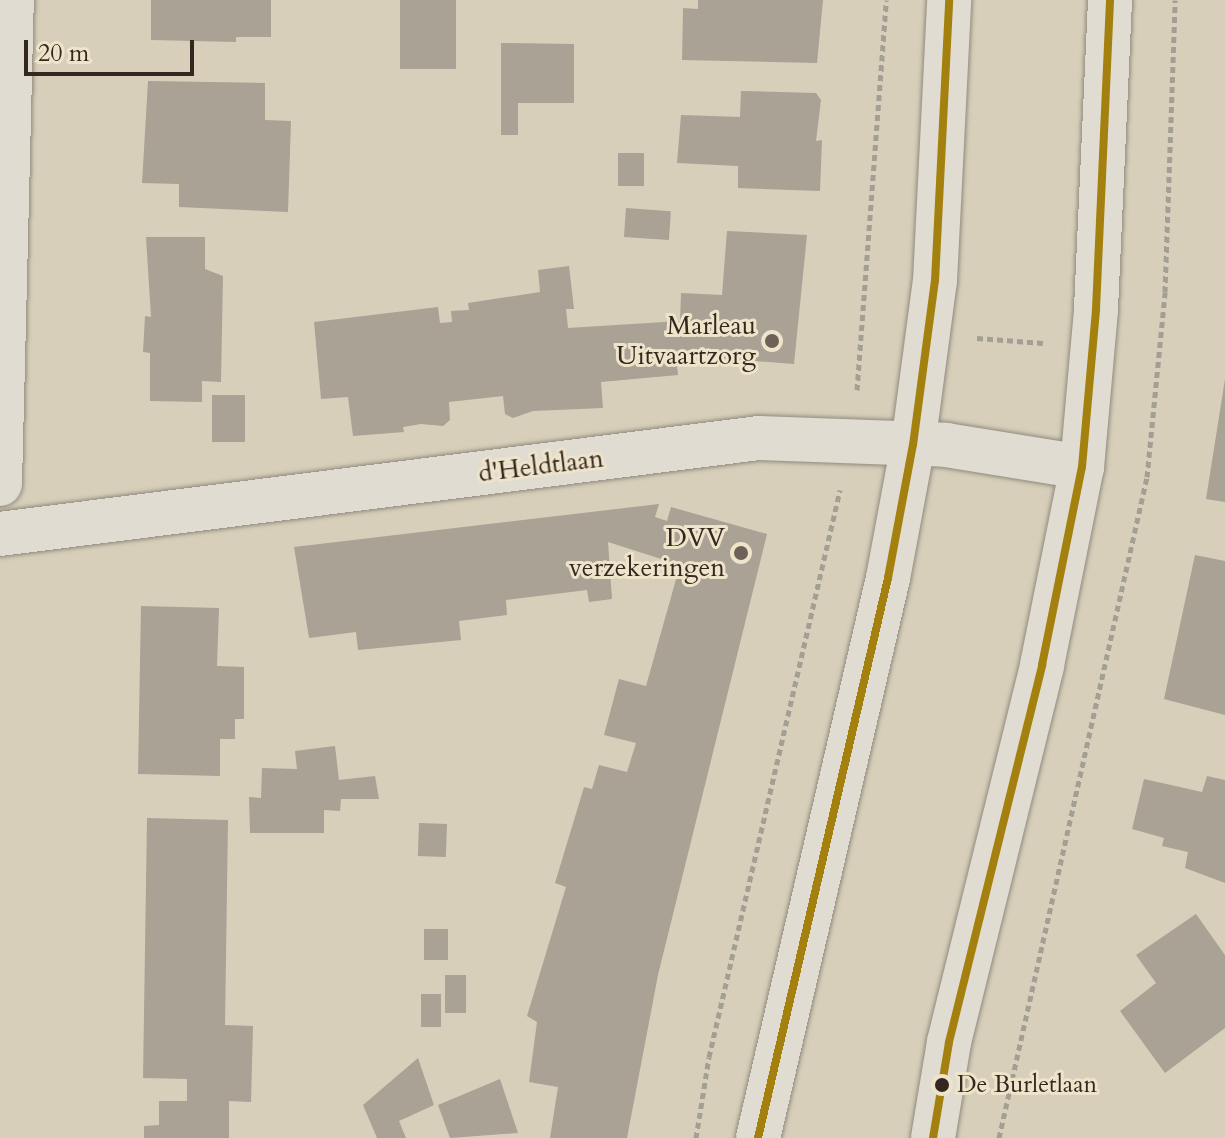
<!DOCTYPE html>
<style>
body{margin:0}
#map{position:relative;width:1225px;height:1138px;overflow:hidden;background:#d7cfba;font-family:Cardo,serif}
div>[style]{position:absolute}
.building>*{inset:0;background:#a9a295;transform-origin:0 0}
.path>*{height:5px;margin-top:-2.5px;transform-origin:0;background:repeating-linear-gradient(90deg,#a39f95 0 6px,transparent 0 10px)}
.roads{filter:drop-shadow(0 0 2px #918a7e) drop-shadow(0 0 2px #918a7e)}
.street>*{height:44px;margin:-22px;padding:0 22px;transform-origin:22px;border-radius:22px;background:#e0dcd1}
.secondary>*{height:44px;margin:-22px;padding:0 22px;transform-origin:22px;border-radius:22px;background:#e0dcd1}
.bus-1>*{height:8px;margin:-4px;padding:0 4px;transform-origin:4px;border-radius:4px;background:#a4810e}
.dots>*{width:22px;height:22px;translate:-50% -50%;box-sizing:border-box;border:4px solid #ede4ca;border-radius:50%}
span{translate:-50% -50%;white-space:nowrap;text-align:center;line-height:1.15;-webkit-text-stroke:6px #ede4ca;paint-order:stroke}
.bus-label{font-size:24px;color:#352620}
.left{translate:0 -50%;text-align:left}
.poi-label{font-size:26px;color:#352620}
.right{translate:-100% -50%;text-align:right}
.street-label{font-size:26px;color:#352620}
.scale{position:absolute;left:24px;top:40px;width:170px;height:36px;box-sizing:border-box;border:4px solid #352620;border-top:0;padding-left:10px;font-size:24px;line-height:28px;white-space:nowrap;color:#352620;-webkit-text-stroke:6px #ede4ca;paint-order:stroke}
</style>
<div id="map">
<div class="building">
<div style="clip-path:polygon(151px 0,271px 0,271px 37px,236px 37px,236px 42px,151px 40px)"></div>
<div style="left:400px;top:0;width:56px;height:69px"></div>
<div style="clip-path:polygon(698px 0,823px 0,817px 63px,682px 60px,683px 8px,698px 9px)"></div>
<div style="clip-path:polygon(501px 43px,574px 44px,574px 103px,518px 103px,518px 135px,501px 135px)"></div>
<div style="clip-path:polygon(148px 81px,265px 83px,265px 120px,291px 121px,288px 212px,179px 207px,179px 184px,142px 183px)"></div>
<div style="clip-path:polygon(741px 91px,816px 93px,821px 100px,816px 141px,822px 140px,820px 191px,738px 188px,738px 166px,677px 163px,681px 115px,740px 117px)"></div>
<div style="left:618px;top:153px;width:26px;height:33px"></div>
<div style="left:626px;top:208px;width:45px;height:29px;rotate:4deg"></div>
<div style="clip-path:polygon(727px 231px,807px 235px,794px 364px,676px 355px,678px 375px,601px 382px,603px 408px,533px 411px,513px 418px,505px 414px,503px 396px,449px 402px,450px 420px,443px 426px,421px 424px,403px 427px,404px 432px,353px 436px,348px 397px,321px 399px,314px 322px,438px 307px,440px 323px,452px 322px,451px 311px,469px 310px,468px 303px,540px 292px,538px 270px,569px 266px,574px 309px,566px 309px,568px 328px,680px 321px,681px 293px,722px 295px)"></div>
<div style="clip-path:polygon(146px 237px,205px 237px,205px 269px,223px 276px,221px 382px,202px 381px,202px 402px,150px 401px,150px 353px,143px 352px,145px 316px,151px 317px)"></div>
<div style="clip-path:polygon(1225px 379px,1225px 502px,1206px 499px)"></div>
<div style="left:212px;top:395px;width:33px;height:47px"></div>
<div style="clip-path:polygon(659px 504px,655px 517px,667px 521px,671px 507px,767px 534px,658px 975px,627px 1138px,550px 1138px,558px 1087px,529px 1082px,537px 1022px,527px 1016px,566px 887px,555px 883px,584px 787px,592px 789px,599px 765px,627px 772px,636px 743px,604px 735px,619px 679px,646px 686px,680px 565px,608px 542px,612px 599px,589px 602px,587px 590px,506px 600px,507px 615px,459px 621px,461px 640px,358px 650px,356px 632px,309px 638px,294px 547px)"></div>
<div style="clip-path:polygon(1195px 555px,1225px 561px,1225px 715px,1164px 699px)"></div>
<div style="clip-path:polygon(141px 606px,219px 608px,217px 666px,244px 667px,244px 719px,235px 719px,235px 739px,220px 739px,220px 776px,138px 774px)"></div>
<div style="clip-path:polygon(335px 746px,339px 780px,375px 776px,379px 799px,341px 799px,340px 811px,324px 810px,324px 833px,250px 833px,249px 797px,261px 798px,262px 768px,297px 769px,295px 751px)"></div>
<div style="clip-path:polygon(1207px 776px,1225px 780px,1225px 883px,1185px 868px,1188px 852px,1162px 846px,1164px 838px,1132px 829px,1144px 779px,1202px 792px)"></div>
<div style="clip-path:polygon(147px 818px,228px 820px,225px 1025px,253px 1026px,251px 1102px,229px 1101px,229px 1138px,144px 1138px,144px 1126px,159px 1125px,159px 1101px,187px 1101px,187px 1079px,143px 1078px)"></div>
<div style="left:419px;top:823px;width:28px;height:33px;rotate:2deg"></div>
<div style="clip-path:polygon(1196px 914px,1225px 955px,1225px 1028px,1165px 1073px,1120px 1011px,1156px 983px,1136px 955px)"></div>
<div style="left:424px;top:929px;width:24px;height:31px"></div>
<div style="left:445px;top:975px;width:21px;height:38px"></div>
<div style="left:421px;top:994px;width:20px;height:33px"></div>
<div style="clip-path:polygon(418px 1058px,434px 1105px,399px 1121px,406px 1138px,377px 1138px,363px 1105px)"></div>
<div style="clip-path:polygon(500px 1079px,518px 1133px,450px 1138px,438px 1105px)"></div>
</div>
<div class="path">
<div style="left:977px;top:338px;width:66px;rotate:4.3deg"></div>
<div style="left:857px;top:390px;width:391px;rotate:-85.7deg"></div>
<div style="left:696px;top:1138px;width:82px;rotate:-80.9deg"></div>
<div style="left:709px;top:1057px;width:582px;rotate:-76.99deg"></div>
<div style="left:999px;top:1138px;width:677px;rotate:-77.38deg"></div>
<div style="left:1147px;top:477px;width:186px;rotate:-84.4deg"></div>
<div style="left:1165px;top:292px;width:292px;rotate:-88deg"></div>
</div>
<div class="roads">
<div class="street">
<div style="left:0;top:484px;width:484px;rotate:-88.6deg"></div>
<div style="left:0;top:534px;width:765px;rotate:-7.21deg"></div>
<div style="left:759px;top:438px;width:187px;rotate:2.1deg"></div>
<div style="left:946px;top:445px;width:138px;rotate:9.2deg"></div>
</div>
<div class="secondary">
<div style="left:758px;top:1138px;width:575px;rotate:-76.93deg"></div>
<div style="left:888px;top:578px;width:135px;rotate:-79.4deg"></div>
<div style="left:913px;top:445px;width:165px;rotate:-82.4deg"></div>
<div style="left:935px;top:281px;width:281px;rotate:-87.1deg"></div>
<div style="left:933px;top:1138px;width:97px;rotate:-80.5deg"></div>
<div style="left:949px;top:1042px;width:388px;rotate:-76.1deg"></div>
<div style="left:1042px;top:665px;width:202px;rotate:-78.6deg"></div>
<div style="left:1082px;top:467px;width:159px;rotate:-84.9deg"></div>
<div style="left:1096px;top:309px;width:309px;rotate:-87.4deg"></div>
</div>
</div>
<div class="bus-1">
<div style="left:758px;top:1138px;width:575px;rotate:-76.93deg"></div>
<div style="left:888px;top:578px;width:135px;rotate:-79.4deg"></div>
<div style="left:913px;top:445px;width:165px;rotate:-82.4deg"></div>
<div style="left:935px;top:281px;width:281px;rotate:-87.1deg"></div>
<div style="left:933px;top:1138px;width:97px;rotate:-80.5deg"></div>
<div style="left:949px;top:1042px;width:388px;rotate:-76.1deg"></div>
<div style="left:1042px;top:665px;width:202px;rotate:-78.6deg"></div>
<div style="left:1082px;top:467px;width:159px;rotate:-84.9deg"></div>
<div style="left:1096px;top:309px;width:309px;rotate:-87.4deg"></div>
</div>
<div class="dots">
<div style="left:772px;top:341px;background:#6e6156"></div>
<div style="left:741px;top:553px;background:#6e6156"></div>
<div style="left:942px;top:1085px;background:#352620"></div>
</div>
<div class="bus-label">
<span class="left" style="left:957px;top:1085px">De Burletlaan</span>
</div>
<div class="poi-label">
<span class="right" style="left:756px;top:341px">Marleau<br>Uitvaartzorg</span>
<span class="right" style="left:725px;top:553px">DVV<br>verzekeringen</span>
</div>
<div class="street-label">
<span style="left:541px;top:466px;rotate:-7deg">d'Heldtlaan</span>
</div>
<div class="scale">20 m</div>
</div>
